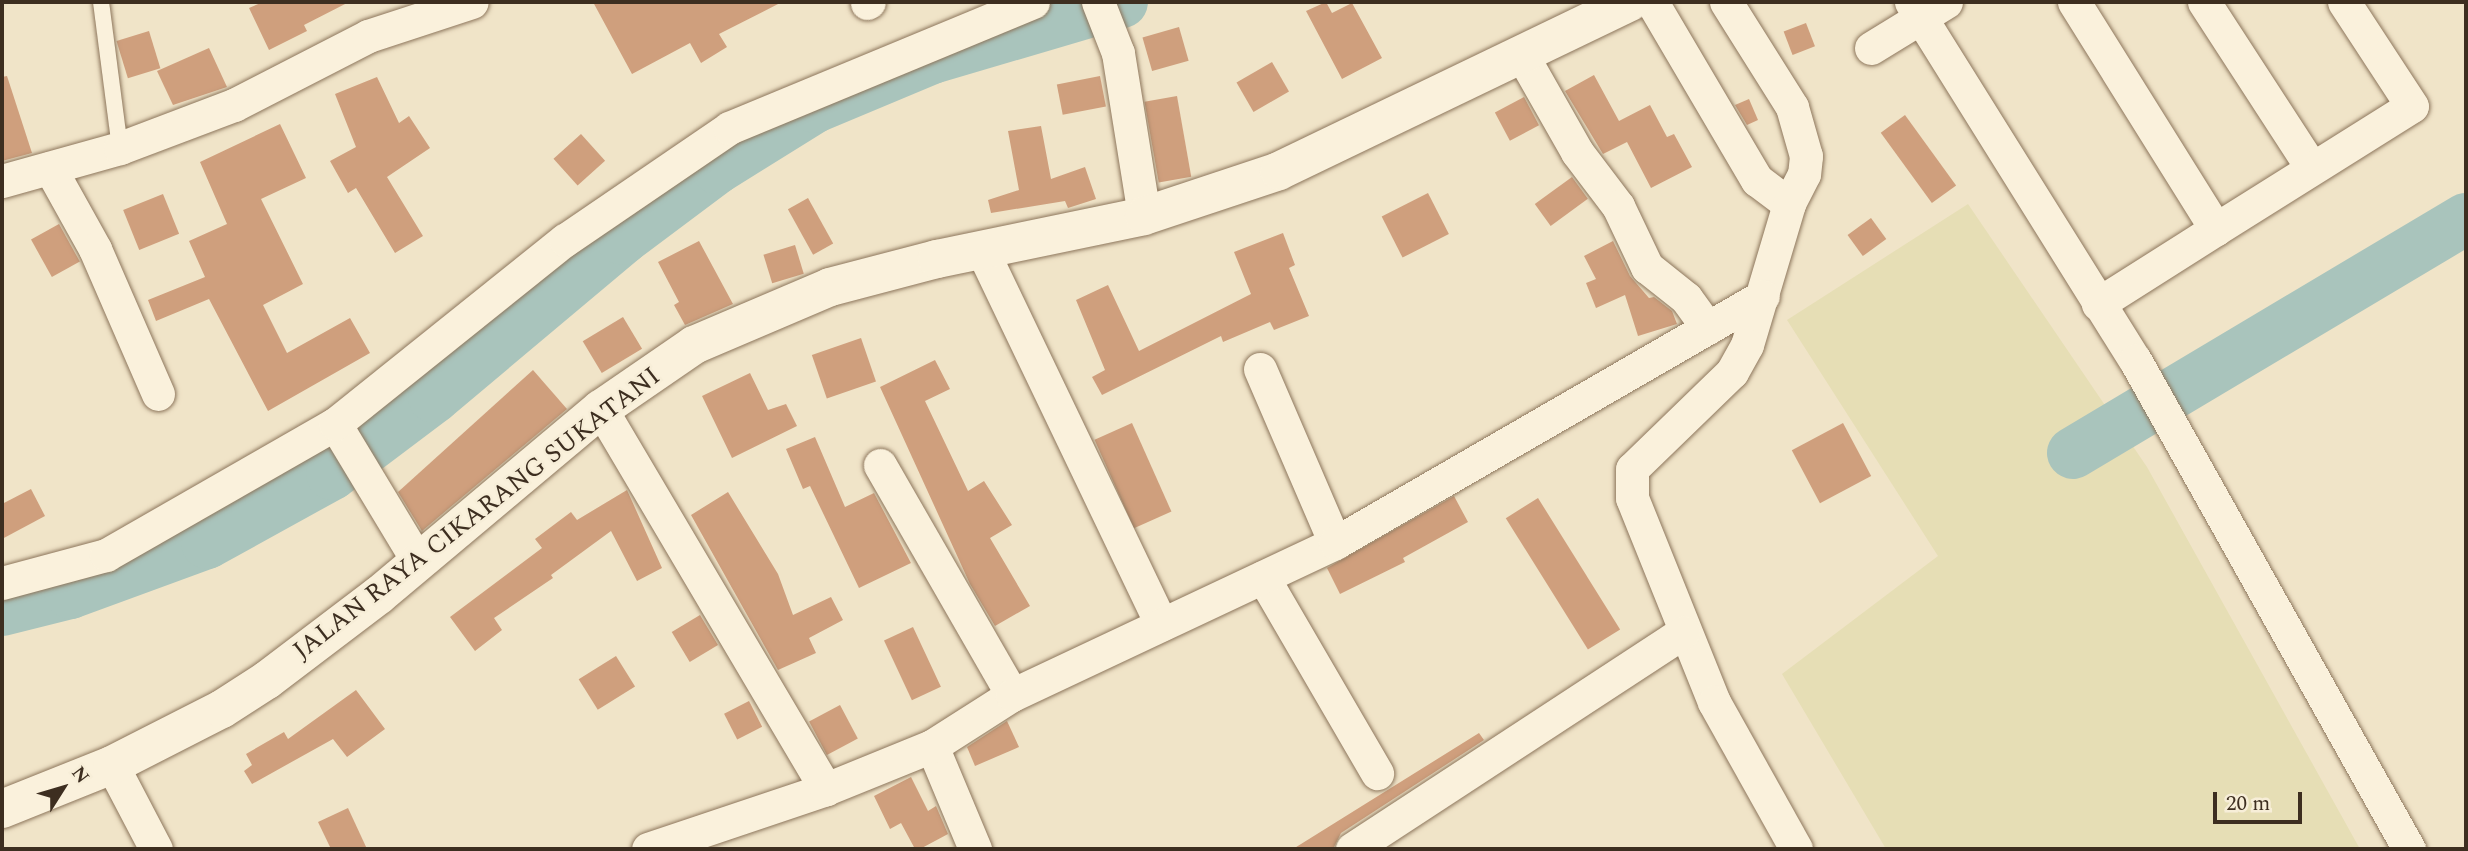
<!DOCTYPE html>
<style>
body{margin:0}
#map{position:relative;width:2468px;height:851px;overflow:hidden;background:#f0e4c8;font-family:Spectral,serif}
div>[style]{position:absolute}
.farmland>*{inset:0;background:#e6deb5}
.river>*{height:52px;margin:-26px;padding:0 26px;transform-origin:26px;border-radius:26px;background:#a9c4bc}
.building>*{inset:0;background:#cf9f7d;transform-origin:0 0}
.roads{filter:drop-shadow(0 0 2px #8d765c) drop-shadow(0 0 2px #8d765c)}
.service>*{height:16px;margin:-8px;padding:0 8px;transform-origin:8px;border-radius:8px;background:#faf1dc}
.minor>*{height:33px;margin:-16.5px;padding:0 16.5px;transform-origin:16.5px;border-radius:16.5px;background:#faf1dc}
.secondary>*{height:38px;margin:-19px;padding:0 19px;transform-origin:19px;border-radius:19px;background:#faf1dc}
span{translate:-50% -50%;white-space:nowrap;text-align:center;line-height:1.15;-webkit-text-stroke:5px #f7eed8;paint-order:stroke}
.street-label{font-size:26px;color:#3d2e20}
.frame{position:absolute;inset:0;border:4px solid #3d2e20;pointer-events:none}
.north{position:absolute;left:28px;top:753px;width:70px;height:70px;-webkit-text-stroke:5px #f7eed8;paint-order:stroke;rotate:53deg;font-size:19px;font-weight:700;line-height:28px;text-align:center;color:#3d2e20}
.north::after{content:'';display:block;margin:auto;width:24px;height:32px;background:#3d2e20;clip-path:polygon(50% 0,100% 100%,50% 72%,0 100%)}
.scale{position:absolute;left:2213px;top:792px;width:89px;height:32px;box-sizing:border-box;border:4px solid #3d2e20;border-top:0;padding-left:9px;font-size:21px;line-height:24px;white-space:nowrap;color:#3d2e20;-webkit-text-stroke:5px #f7eed8;paint-order:stroke}
</style>
<div id="map">
<div class="farmland">
<div style="clip-path:polygon(1968px 204px,2147px 467px,2360px 849px,1886px 849px,1782px 674px,1938px 556px,1787px 320px)"></div>
</div>
<div class="river">
<div style="left:2073px;top:453px;width:457px;rotate:-30.8deg"></div>
<div style="left:2px;top:610px;width:70px;rotate:-14deg"></div>
<div style="left:70px;top:593px;width:146px;rotate:-20.1deg"></div>
<div style="left:207px;top:543px;width:143px;rotate:-28.9deg"></div>
<div style="left:332px;top:474px;width:128px;rotate:-37deg"></div>
<div style="left:434px;top:397px;width:246px;rotate:-40deg"></div>
<div style="left:622px;top:239px;width:119px;rotate:-36.8deg"></div>
<div style="left:717px;top:168px;width:115px;rotate:-31.9deg"></div>
<div style="left:815px;top:107px;width:127px;rotate:-22.7deg"></div>
<div style="left:932px;top:58px;width:198px;rotate:-16.4deg"></div>
</div>
<div class="building">
<div style="clip-path:polygon(263px 2px,349px 2px,304px 25px,307px 31px,269px 50px,249px 8px)"></div>
<div style="clip-path:polygon(593px 2px,782px 2px,719px 34px,727px 47px,701px 63px,690px 43px,632px 74px)"></div>
<div style="clip-path:polygon(1326px 2px,1332px 13px,1352px 3px,1382px 58px,1342px 79px,1306px 11px)"></div>
<div style="left:1806px;top:23px;width:25px;height:24px;rotate:69deg"></div>
<div style="left:1179px;top:27px;width:35px;height:38px;rotate:74deg"></div>
<div style="left:149px;top:31px;width:39px;height:34px;rotate:73deg"></div>
<div style="clip-path:polygon(209px 48px,227px 87px,173px 105px,157px 71px)"></div>
<div style="left:1272px;top:62px;width:34px;height:41px;rotate:60deg"></div>
<div style="clip-path:polygon(1594px 75px,1619px 121px,1650px 105px,1667px 137px,1674px 134px,1692px 167px,1651px 188px,1627px 142px,1603px 154px,1565px 91px)"></div>
<div style="clip-path:polygon(7px 76px,32px 153px,2px 161px,2px 77px)"></div>
<div style="left:1100px;top:76px;width:31px;height:44px;rotate:79deg"></div>
<div style="clip-path:polygon(377px 77px,399px 123px,409px 116px,430px 148px,387px 177px,423px 236px,395px 253px,356px 188px,348px 193px,330px 161px,356px 147px,335px 94px)"></div>
<div style="left:1177px;top:96px;width:82px;height:33px;rotate:80deg"></div>
<div style="left:1524px;top:97px;width:32px;height:33px;rotate:62deg"></div>
<div style="clip-path:polygon(1749px 99px,1758px 120px,1747px 125px,1735px 105px)"></div>
<div style="left:1905px;top:115px;width:87px;height:30px;rotate:54deg"></div>
<div style="clip-path:polygon(280px 124px,306px 178px,261px 199px,303px 284px,263px 305px,287px 353px,350px 318px,370px 353px,268px 411px,209px 299px,156px 321px,148px 300px,205px 277px,189px 241px,227px 224px,200px 162px)"></div>
<div style="clip-path:polygon(1041px 126px,1051px 179px,1085px 167px,1096px 199px,1068px 208px,1065px 201px,991px 213px,988px 200px,1019px 190px,1008px 131px)"></div>
<div style="left:581px;top:134px;width:36px;height:37px;rotate:48deg"></div>
<div style="left:1572px;top:177px;width:27px;height:46px;rotate:54deg"></div>
<div style="left:1428px;top:193px;width:46px;height:52px;rotate:63deg"></div>
<div style="left:163px;top:194px;width:43px;height:43px;rotate:68deg"></div>
<div style="left:808px;top:198px;width:52px;height:23px;rotate:61deg"></div>
<div style="left:1871px;top:218px;width:26px;height:29px;rotate:54deg"></div>
<div style="left:59px;top:224px;width:43px;height:32px;rotate:61deg"></div>
<div style="clip-path:polygon(1283px 233px,1295px 265px,1289px 268px,1309px 316px,1274px 330px,1270px 322px,1223px 342px,1221px 336px,1102px 395px,1092px 377px,1105px 370px,1076px 300px,1108px 285px,1139px 351px,1251px 294px,1234px 252px)"></div>
<div style="clip-path:polygon(699px 241px,733px 304px,685px 325px,674px 305px,679px 302px,658px 262px)"></div>
<div style="clip-path:polygon(1613px 241px,1630px 276px,1649px 298px,1654px 297px,1672px 311px,1677px 324px,1638px 336px,1625px 295px,1596px 308px,1586px 283px,1596px 279px,1584px 256px)"></div>
<div style="left:795px;top:245px;width:30px;height:33px;rotate:73deg"></div>
<div style="left:623px;top:317px;width:37px;height:47px;rotate:59deg"></div>
<div style="left:861px;top:338px;width:46px;height:52px;rotate:71deg"></div>
<div style="clip-path:polygon(935px 360px,950px 389px,925px 401px,968px 491px,984px 481px,1012px 525px,990px 538px,1030px 606px,995px 626px,970px 584px,880px 387px)"></div>
<div style="clip-path:polygon(533px 370px,567px 409px,422px 531px,398px 492px)"></div>
<div style="clip-path:polygon(750px 373px,768px 410px,786px 404px,797px 426px,732px 458px,702px 396px)"></div>
<div style="left:1132px;top:423px;width:97px;height:41px;rotate:66deg"></div>
<div style="left:1843px;top:423px;width:60px;height:58px;rotate:62deg"></div>
<div style="clip-path:polygon(815px 437px,845px 507px,874px 493px,911px 563px,859px 588px,810px 486px,803px 489px,786px 449px)"></div>
<div style="clip-path:polygon(31px 489px,45px 516px,2px 539px,2px 504px)"></div>
<div style="clip-path:polygon(627px 490px,662px 568px,637px 581px,611px 531px,551px 575px,553px 578px,494px 618px,502px 630px,475px 651px,450px 617px,542px 548px,535px 539px,571px 512px,577px 520px)"></div>
<div style="clip-path:polygon(728px 492px,778px 574px,793px 615px,831px 597px,843px 620px,809px 638px,816px 653px,778px 670px,691px 515px)"></div>
<div style="clip-path:polygon(1454px 496px,1468px 522px,1403px 558px,1405px 562px,1340px 594px,1327px 568px)"></div>
<div style="left:1538px;top:498px;width:155px;height:38px;rotate:58deg"></div>
<div style="left:700px;top:615px;width:35px;height:33px;rotate:59deg"></div>
<div style="left:913px;top:627px;width:66px;height:32px;rotate:65deg"></div>
<div style="left:616px;top:656px;width:36px;height:44px;rotate:58deg"></div>
<div style="clip-path:polygon(356px 690px,385px 729px,347px 757px,333px 739px,252px 784px,244px 771px,252px 765px,246px 754px,284px 732px,288px 739px)"></div>
<div style="left:749px;top:701px;width:29px;height:28px;rotate:63deg"></div>
<div style="left:840px;top:705px;width:38px;height:35px;rotate:62deg"></div>
<div style="clip-path:polygon(1007px 721px,1019px 747px,975px 766px,967px 747px)"></div>
<div style="clip-path:polygon(1479px 733px,1484px 740px,1341px 833px,1333px 849px,1293px 849px)"></div>
<div style="clip-path:polygon(911px 777px,928px 811px,936px 806px,948px 834px,920px 849px,915px 849px,901px 823px,890px 829px,874px 796px)"></div>
<div style="clip-path:polygon(348px 808px,367px 849px,331px 849px,318px 822px)"></div>
</div>
<div class="roads">
<div class="service">
<div style="left:101px;top:2px;width:147px;rotate:82.6deg"></div>
</div>
<div class="minor">
<div style="left:1098px;top:2px;width:55px;rotate:68.6deg"></div>
<div style="left:1118px;top:53px;width:165px;rotate:80.9deg"></div>
<div style="left:1652px;top:2px;width:207px;rotate:59.5deg"></div>
<div style="left:1757px;top:180px;width:40px;rotate:37deg"></div>
<div style="left:1726px;top:2px;width:124px;rotate:57.8deg"></div>
<div style="left:1792px;top:107px;width:51px;rotate:74.1deg"></div>
<div style="left:1806px;top:156px;width:18px;rotate:96deg"></div>
<div style="left:1804px;top:174px;width:34px;rotate:117deg"></div>
<div style="left:1789px;top:204px;width:147px;rotate:106.6deg"></div>
<div style="left:1747px;top:345px;width:31px;rotate:119deg"></div>
<div style="left:1732px;top:372px;width:139px;rotate:135.9deg"></div>
<div style="left:1632px;top:469px;width:29px;rotate:90deg"></div>
<div style="left:1632px;top:498px;width:220px;rotate:68.1deg"></div>
<div style="left:1714px;top:702px;width:168px;rotate:60.8deg"></div>
<div style="left:1911px;top:2px;width:422px;rotate:58deg"></div>
<div style="left:2135px;top:360px;width:561px;rotate:60.74deg"></div>
<div style="left:2074px;top:2px;width:268px;rotate:58deg"></div>
<div style="left:2216px;top:229px;width:140px;rotate:147.6deg"></div>
<div style="left:2204px;top:2px;width:198px;rotate:57deg"></div>
<div style="left:867px;top:3px;width:2px;rotate:-27deg"></div>
<div style="left:1871px;top:48px;width:88px;rotate:-31.5deg"></div>
<div style="left:1522px;top:55px;width:112px;rotate:60.4deg"></div>
<div style="left:1577px;top:152px;width:68px;rotate:52.8deg"></div>
<div style="left:1618px;top:206px;width:68px;rotate:64.6deg"></div>
<div style="left:1647px;top:267px;width:50px;rotate:38.5deg"></div>
<div style="left:1686px;top:298px;width:37px;rotate:54deg"></div>
<div style="left:50px;top:168px;width:93px;rotate:60.9deg"></div>
<div style="left:95px;top:249px;width:158px;rotate:66.5deg"></div>
<div style="left:2px;top:181px;width:123px;rotate:-15.6deg"></div>
<div style="left:120px;top:148px;width:122px;rotate:-20.7deg"></div>
<div style="left:234px;top:105px;width:151px;rotate:-27.2deg"></div>
<div style="left:368px;top:36px;width:109px;rotate:-18.1deg"></div>
<div style="left:2216px;top:229px;width:231px;rotate:-32.1deg"></div>
<div style="left:2412px;top:106px;width:124px;rotate:-123.2deg"></div>
<div style="left:982px;top:250px;width:415px;rotate:64.4deg"></div>
<div style="left:1260px;top:369px;width:189px;rotate:66.7deg"></div>
<div style="left:601px;top:409px;width:442px;rotate:59.4deg"></div>
<div style="left:335px;top:424px;width:159px;rotate:58.9deg"></div>
<div style="left:880px;top:465px;width:265px;rotate:60.1deg"></div>
<div style="left:1263px;top:577px;width:227px;rotate:59.8deg"></div>
<div style="left:2px;top:583px;width:108px;rotate:-15.1deg"></div>
<div style="left:106px;top:555px;width:264px;rotate:-29.8deg"></div>
<div style="left:335px;top:424px;width:295px;rotate:-38.7deg"></div>
<div style="left:565px;top:240px;width:199px;rotate:-34.3deg"></div>
<div style="left:729px;top:128px;width:329px;rotate:-22.5deg"></div>
<div style="left:932px;top:746px;width:112px;rotate:67.3deg"></div>
<div style="left:112px;top:765px;width:95px;rotate:62.4deg"></div>
<div style="left:648px;top:849px;width:188px;rotate:-18.6deg"></div>
<div style="left:826px;top:789px;width:114px;rotate:-22.1deg"></div>
<div style="left:932px;top:746px;width:95px;rotate:-32.5deg"></div>
<div style="left:1012px;top:695px;width:357px;rotate:-25.2deg"></div>
<div style="left:1335px;top:543px;width:494px;rotate:-30deg"></div>
<div style="left:1352px;top:849px;width:396px;rotate:-33.2deg"></div>
</div>
<div class="secondary">
<div style="left:2px;top:809px;width:118px;rotate:-21.8deg"></div>
<div style="left:112px;top:765px;width:123px;rotate:-27deg"></div>
<div style="left:222px;top:709px;width:54px;rotate:-32.8deg"></div>
<div style="left:267px;top:680px;width:141px;rotate:-37.2deg"></div>
<div style="left:379px;top:595px;width:290px;rotate:-40deg"></div>
<div style="left:601px;top:409px;width:113px;rotate:-34.5deg"></div>
<div style="left:694px;top:345px;width:148px;rotate:-23.1deg"></div>
<div style="left:830px;top:287px;width:111px;rotate:-14.7deg"></div>
<div style="left:937px;top:259px;width:211px;rotate:-11.7deg"></div>
<div style="left:1144px;top:216px;width:142px;rotate:-18.4deg"></div>
<div style="left:1279px;top:171px;width:390px;rotate:-25.7deg"></div>
</div>
</div>
<div class="street-label">
<span style="left:477px;top:514px;rotate:-38deg">JALAN RAYA CIKARANG SUKATANI</span>
</div>
<div class="frame"></div>
<div class="north">N</div>
<div class="scale">20 m</div>
</div>
